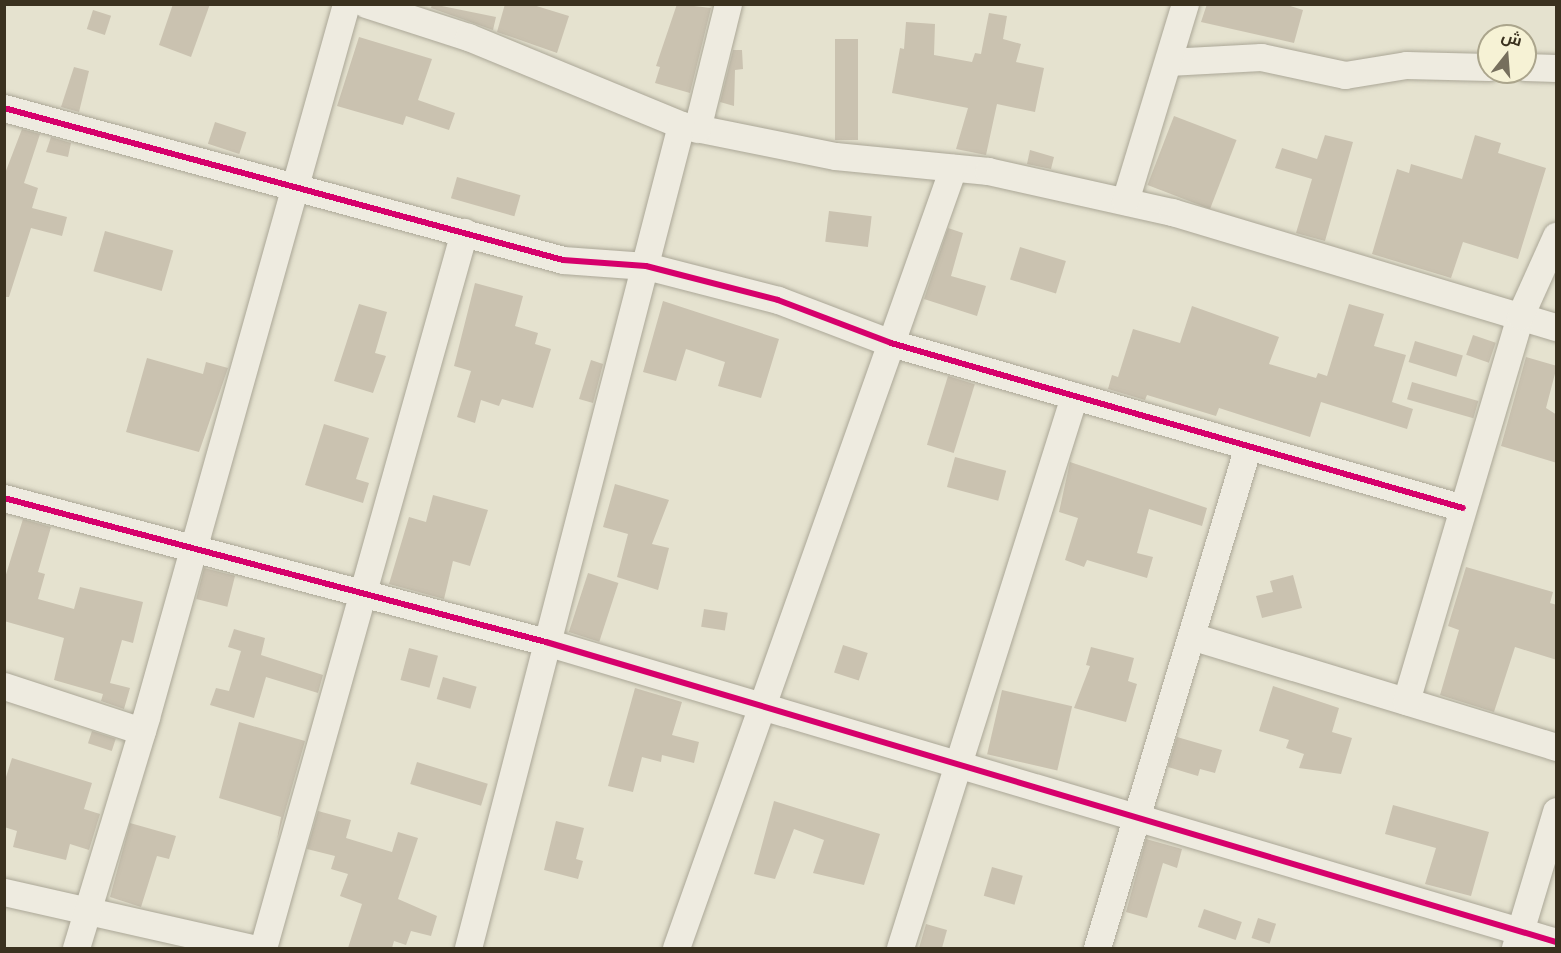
<!DOCTYPE html>
<meta charset="utf-8">
<style>
body{margin:0}
#map{position:relative;width:1561px;height:953px;overflow:hidden;background:#e5e2cf;font-family:"Crimson Pro",Cairo,serif}
div>[style]{position:absolute}
.building>*{inset:0;background:#cac2b0;transform-origin:0 0}
.roads{filter:drop-shadow(0 0 2px #aba797) drop-shadow(0 0 2px #aba797)}
.minor>*{height:27px;margin:-13.5px;padding:0 13.5px;transform-origin:13.5px;border-radius:13.5px;background:#eeebe0}
.cycleway>*{height:6px;margin:-3px;padding:0 3px;transform-origin:3px;border-radius:3px;background:#d6006c}
span{translate:-50% -50%;white-space:nowrap;text-align:center;line-height:1.15;-webkit-text-stroke:6px #f6f2d5;paint-order:stroke}
.frame{position:absolute;inset:0;border:6px solid #3a311f;pointer-events:none}
.north{position:absolute;left:1477px;top:24px;width:60px;height:60px;box-sizing:border-box;background:#f6f2d5;border:2px solid #aba58c;border-radius:50%;rotate:17deg;font-size:16px;font-weight:700;line-height:24px;text-align:center;color:#3a311f}
.north::after{content:'';display:block;margin:auto;width:21px;height:27px;background:#766f5d;clip-path:polygon(50% 0,100% 100%,50% 72%,0 100%)}
</style>
<div id="map">
<div class="building">
<div style="clip-path:polygon(173px 4px,210px 4px,191px 57px,159px 45px)"></div>
<div style="clip-path:polygon(432px 4px,496px 17px,493px 30px,431px 8px)"></div>
<div style="clip-path:polygon(505px 4px,530px 4px,569px 16px,557px 53px,497px 32px)"></div>
<div style="clip-path:polygon(677px 4px,711px 8px,690px 93px,655px 83px,660px 67px,656px 66px)"></div>
<div style="clip-path:polygon(1207px 4px,1284px 4px,1303px 10px,1294px 43px,1201px 22px)"></div>
<div style="left:93px;top:10px;width:19px;height:20px;rotate:18deg"></div>
<div style="clip-path:polygon(989px 13px,1007px 16px,1003px 39px,1021px 44px,1016px 62px,1044px 68px,1035px 112px,997px 104px,986px 155px,956px 149px,968px 108px,892px 93px,900px 48px,904px 49px,906px 22px,935px 24px,934px 55px,972px 62px,975px 53px,981px 54px)"></div>
<div style="clip-path:polygon(359px 37px,432px 59px,418px 100px,455px 113px,449px 130px,406px 116px,403px 125px,337px 106px)"></div>
<div style="left:835px;top:39px;width:23px;height:101px"></div>
<div style="clip-path:polygon(733px 50px,742px 50px,743px 69px,735px 70px,734px 106px,720px 102px)"></div>
<div style="clip-path:polygon(74px 67px,89px 71px,79px 112px,61px 107px)"></div>
<div style="left:1174px;top:116px;width:67px;height:74px;rotate:21deg"></div>
<div style="left:215px;top:122px;width:33px;height:23px;rotate:18deg"></div>
<div style="clip-path:polygon(22px 129px,40px 134px,24px 183px,38px 188px,32px 208px,67px 217px,62px 236px,31px 228px,9px 297px,4px 297px,4px 176px)"></div>
<div style="clip-path:polygon(1325px 135px,1353px 142px,1325px 241px,1296px 233px,1312px 179px,1275px 168px,1282px 148px,1317px 159px)"></div>
<div style="clip-path:polygon(1475px 135px,1501px 143px,1498px 153px,1546px 168px,1518px 259px,1463px 242px,1451px 278px,1372px 254px,1397px 169px,1409px 173px,1411px 164px,1462px 179px)"></div>
<div style="clip-path:polygon(51px 137px,71px 143px,68px 157px,46px 152px)"></div>
<div style="clip-path:polygon(1030px 150px,1054px 157px,1051px 169px,1027px 164px)"></div>
<div style="left:457px;top:177px;width:66px;height:22px;rotate:16deg"></div>
<div style="left:829px;top:211px;width:43px;height:31px;rotate:7deg"></div>
<div style="clip-path:polygon(948px 228px,963px 233px,951px 276px,986px 286px,977px 316px,924px 299px)"></div>
<div style="left:105px;top:231px;width:71px;height:42px;rotate:16deg"></div>
<div style="left:1020px;top:247px;width:48px;height:34px;rotate:17deg"></div>
<div style="clip-path:polygon(475px 283px,523px 296px,515px 326px,538px 333px,535px 344px,551px 349px,533px 408px,502px 399px,499px 406px,481px 400px,475px 423px,457px 417px,471px 371px,454px 366px)"></div>
<div style="clip-path:polygon(663px 301px,779px 339px,761px 398px,718px 386px,725px 362px,686px 349px,676px 381px,643px 372px)"></div>
<div style="clip-path:polygon(359px 304px,387px 312px,375px 353px,386px 356px,373px 393px,334px 381px)"></div>
<div style="clip-path:polygon(1349px 304px,1384px 314px,1374px 346px,1406px 355px,1392px 402px,1413px 409px,1407px 429px,1321px 402px,1310px 437px,1219px 408px,1216px 416px,1147px 395px,1145px 400px,1108px 389px,1112px 375px,1118px 377px,1133px 329px,1180px 343px,1192px 306px,1279px 337px,1269px 364px,1316px 378px,1318px 373px,1327px 376px)"></div>
<div style="left:1473px;top:335px;width:24px;height:21px;rotate:19deg"></div>
<div style="left:1415px;top:341px;width:50px;height:22px;rotate:17deg"></div>
<div style="clip-path:polygon(1526px 357px,1557px 366px,1546px 408px,1557px 415px,1557px 463px,1501px 446px)"></div>
<div style="clip-path:polygon(147px 358px,203px 374px,206px 362px,228px 368px,199px 452px,126px 432px)"></div>
<div style="clip-path:polygon(591px 360px,603px 364px,593px 403px,579px 399px)"></div>
<div style="left:948px;top:376px;width:28px;height:72px;rotate:17deg"></div>
<div style="left:1412px;top:382px;width:69px;height:18px;rotate:16deg"></div>
<div style="clip-path:polygon(324px 424px,369px 438px,356px 479px,369px 483px,363px 503px,305px 485px)"></div>
<div style="left:955px;top:457px;width:53px;height:31px;rotate:15deg"></div>
<div style="clip-path:polygon(1070px 462px,1207px 508px,1202px 526px,1149px 509px,1137px 553px,1153px 557px,1147px 578px,1087px 560px,1084px 567px,1065px 560px,1078px 518px,1059px 512px)"></div>
<div style="clip-path:polygon(615px 484px,669px 500px,652px 544px,669px 548px,658px 590px,617px 577px,628px 534px,603px 527px)"></div>
<div style="clip-path:polygon(433px 495px,488px 510px,470px 566px,453px 561px,444px 599px,389px 584px,409px 517px,426px 522px)"></div>
<div style="clip-path:polygon(23px 519px,51px 527px,38px 572px,45px 574px,38px 599px,74px 609px,80px 587px,143px 602px,133px 643px,122px 640px,110px 683px,130px 688px,124px 709px,101px 701px,103px 694px,54px 680px,64px 638px,4px 621px,4px 581px)"></div>
<div style="clip-path:polygon(1466px 567px,1553px 592px,1550px 603px,1557px 605px,1557px 660px,1515px 647px,1494px 712px,1440px 695px,1459px 630px,1448px 626px)"></div>
<div style="left:204px;top:568px;width:32px;height:32px;rotate:14deg"></div>
<div style="left:588px;top:573px;width:32px;height:62px;rotate:18deg"></div>
<div style="clip-path:polygon(1293px 575px,1302px 608px,1262px 618px,1256px 596px,1273px 592px,1270px 581px)"></div>
<div style="left:704px;top:609px;width:24px;height:18px;rotate:9deg"></div>
<div style="clip-path:polygon(234px 629px,265px 638px,261px 655px,323px 675px,318px 693px,266px 677px,254px 718px,210px 705px,216px 688px,229px 691px,241px 651px,228px 647px)"></div>
<div style="left:843px;top:645px;width:26px;height:29px;rotate:18deg"></div>
<div style="clip-path:polygon(1091px 647px,1134px 658px,1128px 681px,1137px 684px,1126px 722px,1074px 708px,1090px 666px,1086px 665px)"></div>
<div style="left:409px;top:648px;width:30px;height:33px;rotate:15deg"></div>
<div style="left:443px;top:677px;width:35px;height:23px;rotate:16deg"></div>
<div style="clip-path:polygon(1273px 686px,1339px 708px,1332px 732px,1352px 738px,1341px 774px,1299px 768px,1304px 754px,1286px 748px,1289px 740px,1259px 731px)"></div>
<div style="clip-path:polygon(635px 688px,682px 702px,672px 735px,699px 742px,694px 763px,662px 755px,661px 762px,642px 757px,633px 792px,608px 786px)"></div>
<div style="left:1002px;top:690px;width:72px;height:66px;rotate:13deg"></div>
<div style="clip-path:polygon(239px 722px,305px 741px,277px 840px,281px 817px,219px 798px)"></div>
<div style="left:92px;top:731px;width:25px;height:13px;rotate:18deg"></div>
<div style="clip-path:polygon(1177px 737px,1222px 750px,1215px 773px,1200px 769px,1198px 776px,1168px 767px)"></div>
<div style="clip-path:polygon(12px 758px,92px 783px,84px 809px,100px 814px,89px 850px,70px 844px,66px 860px,13px 847px,17px 831px,4px 827px,6px 777px)"></div>
<div style="left:417px;top:762px;width:74px;height:23px;rotate:17deg"></div>
<div style="clip-path:polygon(774px 801px,880px 834px,864px 885px,813px 873px,824px 840px,794px 829px,775px 879px,754px 874px)"></div>
<div style="clip-path:polygon(1393px 805px,1489px 832px,1471px 896px,1425px 884px,1436px 848px,1385px 834px)"></div>
<div style="clip-path:polygon(318px 811px,351px 820px,346px 838px,392px 852px,398px 832px,418px 838px,398px 899px,437px 916px,431px 936px,411px 931px,406px 945px,394px 941px,392px 948px,348px 948px,362px 904px,340px 896px,348px 874px,331px 869px,335px 856px,307px 849px)"></div>
<div style="clip-path:polygon(556px 821px,584px 828px,576px 859px,583px 861px,578px 879px,544px 870px)"></div>
<div style="clip-path:polygon(130px 823px,176px 836px,169px 859px,157px 856px,141px 907px,110px 897px)"></div>
<div style="clip-path:polygon(1146px 839px,1182px 849px,1177px 868px,1163px 863px,1147px 918px,1126px 912px)"></div>
<div style="left:992px;top:867px;width:32px;height:30px;rotate:16deg"></div>
<div style="left:1204px;top:909px;width:40px;height:19px;rotate:19deg"></div>
<div style="left:1258px;top:918px;width:19px;height:21px;rotate:18deg"></div>
<div style="clip-path:polygon(926px 924px,947px 930px,942px 948px,919px 948px)"></div>
</div>
<div class="roads">
<div class="minor">
<div style="left:366px;top:4px;width:107px;rotate:17.9deg"></div>
<div style="left:468px;top:37px;width:230px;rotate:22.4deg"></div>
<div style="left:681px;top:125px;width:157px;rotate:11.4deg"></div>
<div style="left:835px;top:156px;width:154px;rotate:5.6deg"></div>
<div style="left:988px;top:171px;width:189px;rotate:12.6deg"></div>
<div style="left:1172px;top:212px;width:401px;rotate:16.7deg"></div>
<div style="left:1168px;top:62px;width:93px;rotate:-3.1deg"></div>
<div style="left:1261px;top:57px;width:86px;rotate:12.1deg"></div>
<div style="left:1345px;top:75px;width:62px;rotate:-9.3deg"></div>
<div style="left:1406px;top:65px;width:83px;rotate:1.4deg"></div>
<div style="left:1525px;top:67px;width:31px;rotate:2deg"></div>
<div style="left:4px;top:108px;width:579px;rotate:15.21deg"></div>
<div style="left:563px;top:260px;width:83px;rotate:4.1deg"></div>
<div style="left:646px;top:266px;width:136px;rotate:14.4deg"></div>
<div style="left:778px;top:300px;width:121px;rotate:20.8deg"></div>
<div style="left:891px;top:343px;width:595px;rotate:16.09deg"></div>
<div style="left:697px;top:129px;width:129px;rotate:-76.1deg"></div>
<div style="left:1125px;top:201px;width:206px;rotate:-73.1deg"></div>
<div style="left:4px;top:498px;width:561px;rotate:14.88deg"></div>
<div style="left:546px;top:642px;width:1054px;rotate:16.54deg"></div>
<div style="left:1191px;top:636px;width:382px;rotate:16.9deg"></div>
<div style="left:4px;top:686px;width:145px;rotate:18.1deg"></div>
<div style="left:1406px;top:701px;width:402px;rotate:-73.5deg"></div>
<div style="left:1520px;top:316px;width:88px;rotate:-65.8deg"></div>
<div style="left:4px;top:892px;width:254px;rotate:12.7deg"></div>
<div style="left:76px;top:948px;width:241px;rotate:-73.1deg"></div>
<div style="left:146px;top:717px;width:741px;rotate:-74.33deg"></div>
<div style="left:263px;top:948px;width:744px;rotate:-74.32deg"></div>
<div style="left:468px;top:948px;width:850px;rotate:-75.49deg"></div>
<div style="left:676px;top:948px;width:828px;rotate:-70.45deg"></div>
<div style="left:900px;top:948px;width:579px;rotate:-72.5deg"></div>
<div style="left:1097px;top:948px;width:524px;rotate:-73.26deg"></div>
<div style="left:1515px;top:948px;width:143px;rotate:-73.3deg"></div>
</div>
</div>
<div class="cycleway">
<div style="left:4px;top:108px;width:579px;rotate:15.21deg"></div>
<div style="left:563px;top:260px;width:83px;rotate:4.1deg"></div>
<div style="left:646px;top:266px;width:136px;rotate:14.4deg"></div>
<div style="left:778px;top:300px;width:121px;rotate:20.8deg"></div>
<div style="left:891px;top:343px;width:595px;rotate:16.09deg"></div>
<div style="left:4px;top:498px;width:561px;rotate:14.88deg"></div>
<div style="left:546px;top:642px;width:1054px;rotate:16.54deg"></div>
</div>
<div class="frame"></div>
<div class="north">ش</div>
</div>
